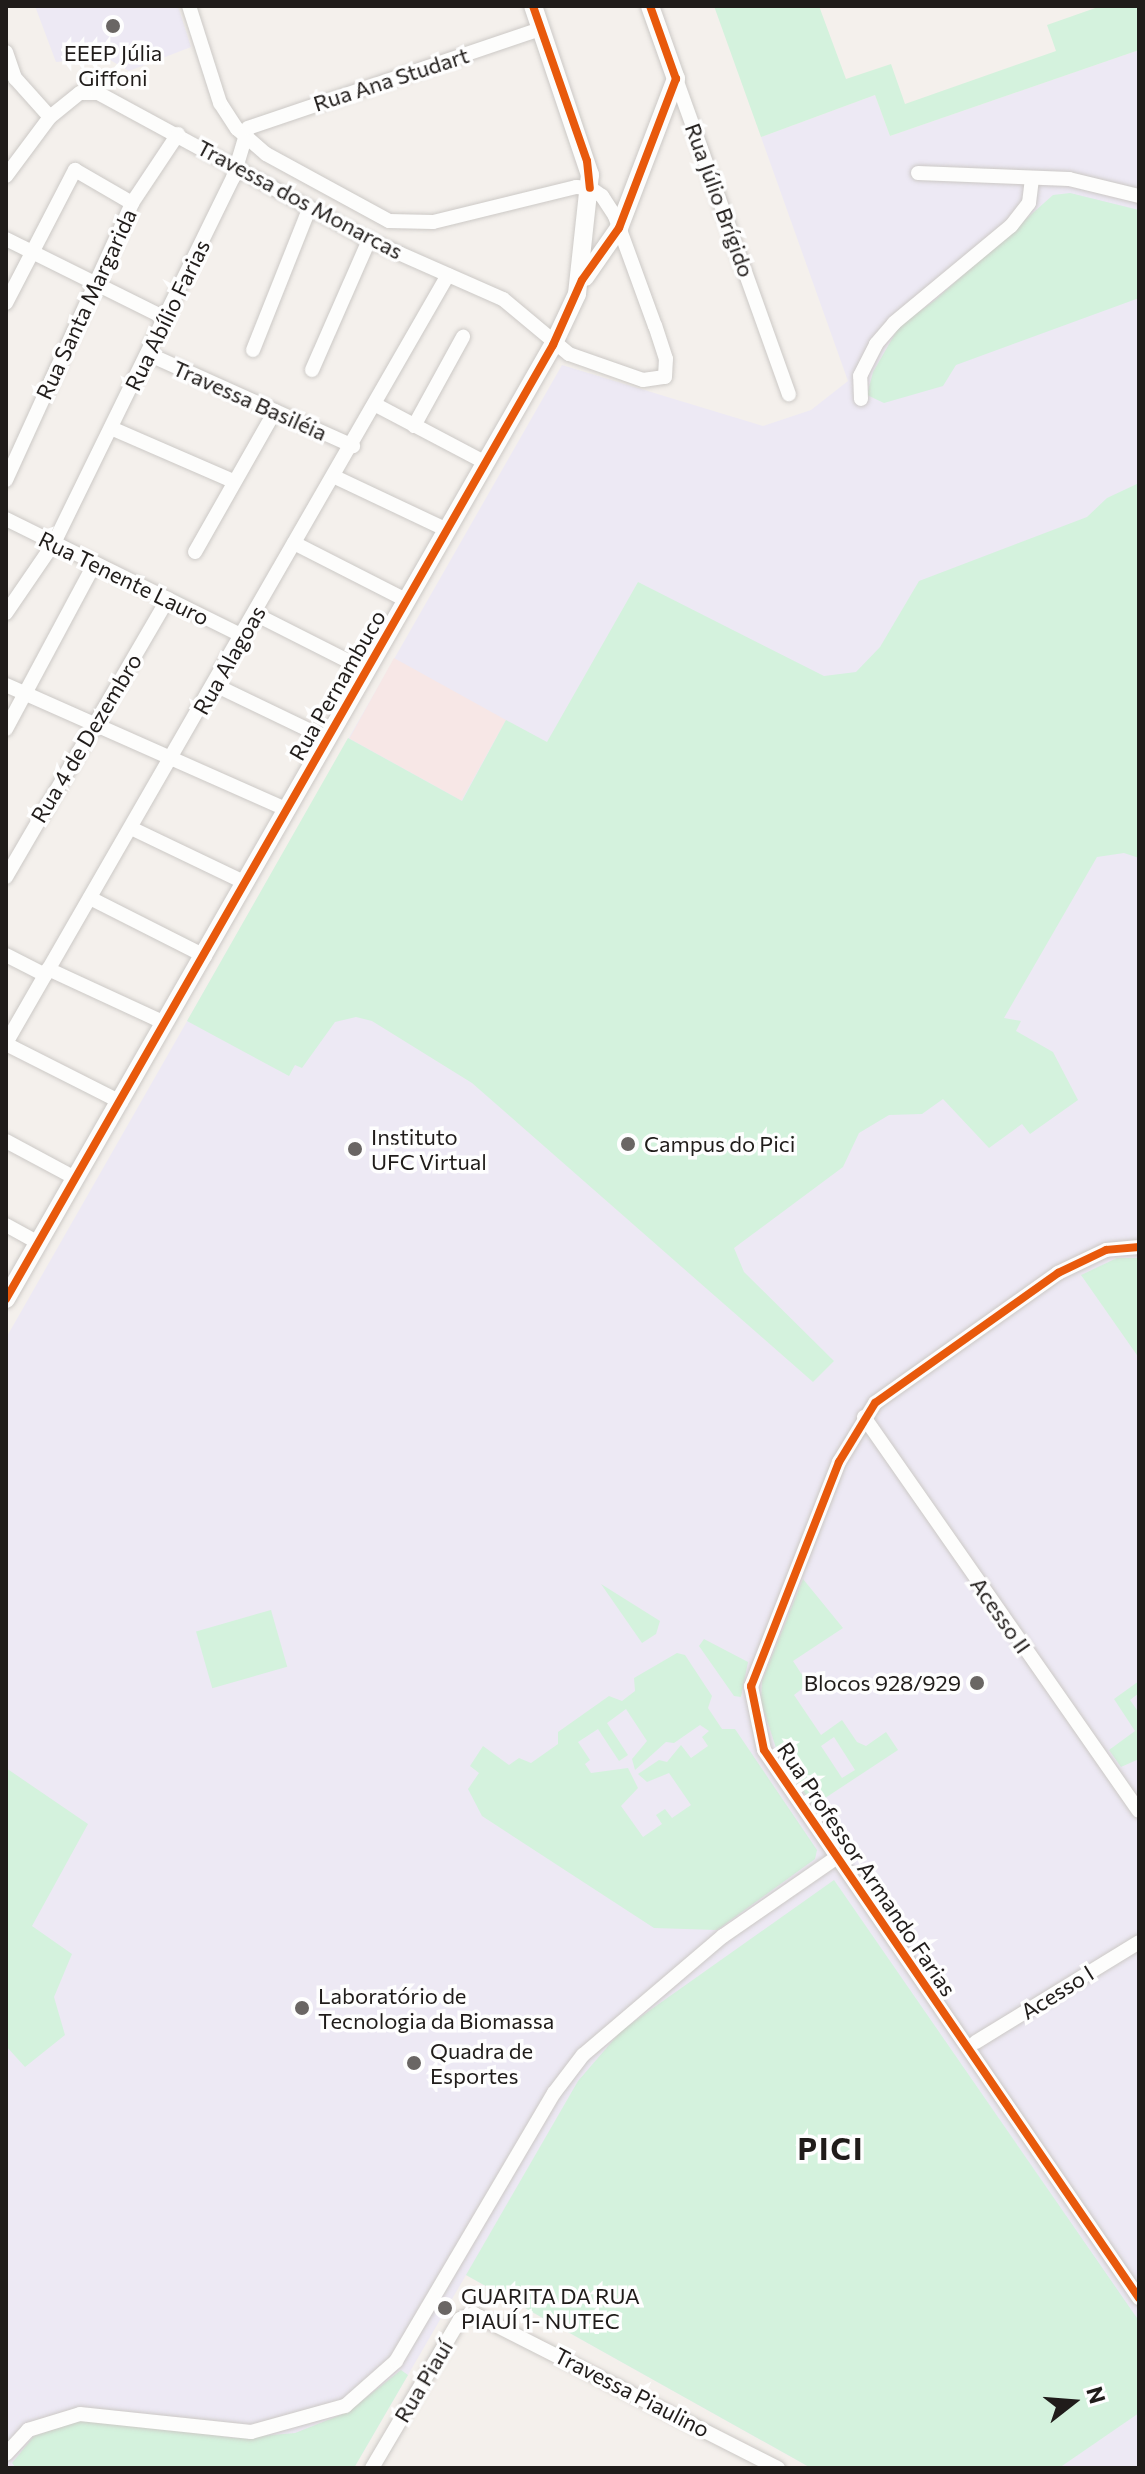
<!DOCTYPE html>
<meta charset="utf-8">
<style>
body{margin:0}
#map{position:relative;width:1145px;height:2474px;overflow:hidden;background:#f4f0ec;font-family:Commissioner,sans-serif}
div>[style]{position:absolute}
.education>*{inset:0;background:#ede9f4}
.medical>*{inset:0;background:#f7e7e6;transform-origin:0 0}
.green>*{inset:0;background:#d4f2dd;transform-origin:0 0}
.roads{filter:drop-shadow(0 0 2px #ccc9c6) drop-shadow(0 0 2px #ccc9c6)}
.street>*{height:14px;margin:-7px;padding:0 7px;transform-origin:7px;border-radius:7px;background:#fdfdfc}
.secondary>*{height:18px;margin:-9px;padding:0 9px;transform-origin:9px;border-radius:9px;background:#fdfdfc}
.cycleway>*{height:8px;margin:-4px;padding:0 4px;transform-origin:4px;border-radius:4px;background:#e8590c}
.dots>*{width:22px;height:22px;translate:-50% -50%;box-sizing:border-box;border:4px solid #fefefe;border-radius:50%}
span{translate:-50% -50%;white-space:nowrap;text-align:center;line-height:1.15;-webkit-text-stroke:7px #fefefe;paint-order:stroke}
.poi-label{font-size:22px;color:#201c1a}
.left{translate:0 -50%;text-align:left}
.right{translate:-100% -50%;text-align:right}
.street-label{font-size:22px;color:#201c1a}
.district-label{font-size:30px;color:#201c1a;font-weight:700;letter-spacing:2px}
.frame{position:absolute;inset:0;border:8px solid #201c1a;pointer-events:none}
.north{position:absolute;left:1033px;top:2362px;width:80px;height:80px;-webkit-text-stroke:6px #fefefe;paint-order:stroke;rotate:73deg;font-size:22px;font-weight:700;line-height:32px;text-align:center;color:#201c1a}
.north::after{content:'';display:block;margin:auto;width:28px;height:36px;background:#201c1a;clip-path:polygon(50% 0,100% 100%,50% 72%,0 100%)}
</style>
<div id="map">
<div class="education">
<div style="clip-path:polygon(35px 6px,178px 6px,191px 47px,129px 71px,105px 57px,56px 62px)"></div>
<div style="clip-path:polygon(1139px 50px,1139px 2468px,811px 2468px,466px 2275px,354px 2468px,6px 2468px,6px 1338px,562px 365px,763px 426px,811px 410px,848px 381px,761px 137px,875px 95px,890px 136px)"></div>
</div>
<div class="medical">
<div style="left:394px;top:658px;width:128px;height:92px;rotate:29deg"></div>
</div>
<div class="green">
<div style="clip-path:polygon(714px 6px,819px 6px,846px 79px,891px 64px,905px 104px,1056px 51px,1047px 25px,1101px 6px,1139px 6px,1139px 50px,890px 136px,875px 95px,761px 137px)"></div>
<div style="clip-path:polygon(1070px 193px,1139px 210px,1139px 298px,956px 365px,943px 386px,884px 403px,867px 395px,873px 372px,900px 325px,934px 301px,1053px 195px)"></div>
<div style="clip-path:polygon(1139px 483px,1139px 858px,1124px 853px,1097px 857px,1004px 1018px,1021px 1021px,1016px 1031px,1053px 1052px,1078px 1100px,1030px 1134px,1022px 1124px,989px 1148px,943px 1099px,922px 1114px,889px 1115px,859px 1133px,843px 1167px,734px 1248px,744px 1272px,834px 1361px,813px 1382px,472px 1083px,372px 1021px,356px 1017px,335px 1022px,302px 1068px,295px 1065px,289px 1076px,187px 1021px,348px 738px,462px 801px,506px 720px,547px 742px,638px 582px,824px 676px,856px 672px,880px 647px,919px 581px,1087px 517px,1107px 498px)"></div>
<div style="clip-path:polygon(1117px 1258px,1139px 1258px,1139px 1358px,1081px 1275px)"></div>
<div style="clip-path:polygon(evenodd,803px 1579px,843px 1628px,793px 1661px,808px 1684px,794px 1695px,821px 1735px,842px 1720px,857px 1742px,866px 1746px,886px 1732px,898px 1750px,813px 1806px,778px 1754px,761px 1702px,762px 1681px,803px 1579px,834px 1737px,855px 1770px,842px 1778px,821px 1746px,834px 1737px)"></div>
<div style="clip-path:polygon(601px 1584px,660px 1621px,656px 1634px,642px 1643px)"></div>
<div style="left:271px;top:1610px;width:59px;height:78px;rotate:74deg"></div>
<div style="clip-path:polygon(704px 1639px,748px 1662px,741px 1697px,734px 1696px,699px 1646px)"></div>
<div style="clip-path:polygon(evenodd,677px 1653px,685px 1655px,712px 1696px,708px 1708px,722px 1729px,735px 1729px,817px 1850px,815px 1859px,717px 1930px,654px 1928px,482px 1816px,468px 1789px,479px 1773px,470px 1766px,483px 1746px,509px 1765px,519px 1758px,531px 1763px,558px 1744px,558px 1732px,609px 1696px,622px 1701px,635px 1691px,634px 1678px,677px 1653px,626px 1709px,647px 1741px,632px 1759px,635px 1770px,666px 1742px,674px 1743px,700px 1725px,709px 1731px,702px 1737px,708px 1746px,691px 1758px,681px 1745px,667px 1762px,659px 1760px,638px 1774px,647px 1782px,669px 1773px,691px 1805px,672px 1818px,665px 1809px,656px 1815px,662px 1824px,643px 1837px,621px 1806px,638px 1788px,628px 1768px,591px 1773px,585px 1764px,590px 1760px,578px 1742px,598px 1729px,619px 1761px,628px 1755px,607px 1723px,626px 1709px)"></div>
<div style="clip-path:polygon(1139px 1681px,1139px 1693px,1130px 1700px,1139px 1713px,1139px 1759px,1121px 1767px,1109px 1750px,1135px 1731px,1114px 1699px)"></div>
<div style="clip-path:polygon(6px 1768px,88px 1824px,32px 1926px,72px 1954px,54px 1997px,65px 2035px,25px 2067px,6px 2046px)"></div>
<div style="clip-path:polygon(834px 1880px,1139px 2321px,1139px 2413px,1059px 2468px,811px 2468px,466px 2275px,578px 2081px,622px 2030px)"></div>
<div style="clip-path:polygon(401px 2370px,408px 2375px,354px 2468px,16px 2468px,12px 2463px,34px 2436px,78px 2421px,108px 2420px,235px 2438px,295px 2433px,348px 2412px)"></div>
</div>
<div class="roads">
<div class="street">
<div style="left:6px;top:52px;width:28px;rotate:71deg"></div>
<div style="left:15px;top:78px;width:52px;rotate:48.1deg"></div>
<div style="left:676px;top:79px;width:335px;rotate:70.3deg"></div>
<div style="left:918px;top:173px;width:151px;rotate:2.3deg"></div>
<div style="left:1069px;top:179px;width:72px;rotate:13.7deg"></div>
<div style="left:6px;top:176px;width:74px;rotate:-53.3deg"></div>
<div style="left:50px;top:117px;width:38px;rotate:-39deg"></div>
<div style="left:80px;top:93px;width:18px"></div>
<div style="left:98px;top:93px;width:308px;rotate:28.5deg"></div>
<div style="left:369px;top:240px;width:146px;rotate:23.8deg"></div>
<div style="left:503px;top:299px;width:86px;rotate:39.8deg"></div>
<div style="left:569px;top:354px;width:78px;rotate:19.4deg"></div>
<div style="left:643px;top:380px;width:22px;rotate:-8deg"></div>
<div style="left:665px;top:377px;width:18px;rotate:-87deg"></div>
<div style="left:666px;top:359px;width:35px;rotate:-108deg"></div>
<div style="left:655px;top:326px;width:117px;rotate:-110deg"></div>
<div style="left:615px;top:216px;width:24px;rotate:-123deg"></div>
<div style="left:602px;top:196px;width:14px;rotate:-146deg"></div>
<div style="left:590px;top:188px;width:14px;rotate:-176deg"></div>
<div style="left:576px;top:187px;width:147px;rotate:166.2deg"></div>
<div style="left:433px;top:222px;width:44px;rotate:-178.7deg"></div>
<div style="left:389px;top:221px;width:140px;rotate:-151.4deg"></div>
<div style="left:266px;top:154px;width:38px;rotate:-139deg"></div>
<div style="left:237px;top:129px;width:31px;rotate:-123deg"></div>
<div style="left:220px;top:103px;width:102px;rotate:-107.7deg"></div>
<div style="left:6px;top:239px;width:178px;rotate:26.4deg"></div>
<div style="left:6px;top:303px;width:150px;rotate:-62.6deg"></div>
<div style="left:75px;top:170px;width:66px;rotate:30.1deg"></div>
<div style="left:253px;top:350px;width:152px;rotate:-68.3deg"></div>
<div style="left:148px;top:354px;width:225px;rotate:24.2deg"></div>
<div style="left:312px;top:370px;width:142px;rotate:-66.3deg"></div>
<div style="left:861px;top:399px;width:23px;rotate:-92deg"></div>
<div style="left:860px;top:376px;width:36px;rotate:-63deg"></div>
<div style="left:876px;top:344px;width:28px;rotate:-49deg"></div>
<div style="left:894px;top:323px;width:152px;rotate:-39.7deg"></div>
<div style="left:1011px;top:226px;width:29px;rotate:-52deg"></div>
<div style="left:1029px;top:203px;width:25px;rotate:-83deg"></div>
<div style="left:376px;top:405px;width:122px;rotate:27.8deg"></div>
<div style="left:414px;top:426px;width:102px;rotate:-61.2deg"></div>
<div style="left:111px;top:428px;width:133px;rotate:23.5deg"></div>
<div style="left:335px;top:477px;width:122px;rotate:25.3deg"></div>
<div style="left:6px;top:480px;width:304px;rotate:-65.5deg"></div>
<div style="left:132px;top:203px;width:83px;rotate:-56.3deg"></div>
<div style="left:6px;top:519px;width:264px;rotate:26.3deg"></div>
<div style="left:294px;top:543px;width:126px;rotate:27deg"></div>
<div style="left:195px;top:552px;width:162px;rotate:-60.4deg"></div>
<div style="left:6px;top:613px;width:85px;rotate:-55.6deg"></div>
<div style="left:54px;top:543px;width:407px;rotate:-63.9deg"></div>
<div style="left:233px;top:178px;width:52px;rotate:-73.3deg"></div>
<div style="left:248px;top:128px;width:309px;rotate:-18.7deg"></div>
<div style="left:255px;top:614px;width:124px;rotate:26.8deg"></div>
<div style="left:6px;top:685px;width:308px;rotate:23.9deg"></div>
<div style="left:215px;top:685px;width:124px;rotate:25.7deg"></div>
<div style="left:6px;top:729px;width:188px;rotate:-61.8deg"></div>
<div style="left:131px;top:828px;width:127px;rotate:25.6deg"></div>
<div style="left:6px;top:877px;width:322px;rotate:-59.8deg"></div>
<div style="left:90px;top:898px;width:129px;rotate:26.8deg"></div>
<div style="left:6px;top:955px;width:44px;rotate:27.1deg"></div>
<div style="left:48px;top:969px;width:129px;rotate:24.8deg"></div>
<div style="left:6px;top:1043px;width:886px;rotate:-60.08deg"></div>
<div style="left:6px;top:1044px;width:129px;rotate:26.8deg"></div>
<div style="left:6px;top:1141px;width:78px;rotate:28.2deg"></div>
<div style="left:6px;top:1225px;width:35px;rotate:29deg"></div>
<div style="left:1139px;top:1247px;width:33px;rotate:175deg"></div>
<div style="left:1106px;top:1250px;width:53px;rotate:154.4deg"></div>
<div style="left:1058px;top:1273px;width:224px;rotate:144.6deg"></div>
<div style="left:875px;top:1403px;width:69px;rotate:121.4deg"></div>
<div style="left:839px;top:1462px;width:241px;rotate:111.4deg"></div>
<div style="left:751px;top:1686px;width:65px;rotate:78.5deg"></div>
<div style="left:764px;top:1750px;width:664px;rotate:55.62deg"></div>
<div style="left:864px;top:1417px;width:480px;rotate:55.1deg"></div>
<div style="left:976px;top:2042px;width:191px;rotate:-31.5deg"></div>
<div style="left:6px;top:2454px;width:33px;rotate:-47deg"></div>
<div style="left:28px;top:2430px;width:54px;rotate:-17.1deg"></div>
<div style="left:80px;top:2414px;width:172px;rotate:6deg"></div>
<div style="left:251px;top:2432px;width:98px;rotate:-15.5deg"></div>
<div style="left:345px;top:2406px;width:68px;rotate:-41.4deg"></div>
<div style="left:396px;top:2361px;width:311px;rotate:-59.5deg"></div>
<div style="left:554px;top:2093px;width:48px;rotate:-52.7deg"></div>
<div style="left:583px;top:2055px;width:184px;rotate:-40.4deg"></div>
<div style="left:723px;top:1936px;width:139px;rotate:-34.7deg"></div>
<div style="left:372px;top:2468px;width:173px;rotate:-59.4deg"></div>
<div style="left:460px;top:2319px;width:15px;rotate:-20deg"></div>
<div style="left:474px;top:2314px;width:341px;rotate:26.9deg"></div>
</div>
<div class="secondary">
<div style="left:585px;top:277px;width:60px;rotate:-55.2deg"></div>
<div style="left:619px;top:228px;width:160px;rotate:-69.1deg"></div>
<div style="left:676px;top:79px;width:77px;rotate:-109.6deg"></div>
<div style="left:6px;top:1299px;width:1100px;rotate:-60.17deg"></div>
<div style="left:553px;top:345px;width:56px;rotate:-64.8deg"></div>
<div style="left:577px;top:294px;width:120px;rotate:-83.8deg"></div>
<div style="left:590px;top:175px;width:178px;rotate:-108.6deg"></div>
</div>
</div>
<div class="cycleway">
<div style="left:533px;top:6px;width:164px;rotate:70.8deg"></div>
<div style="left:587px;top:161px;width:27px;rotate:84deg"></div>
<div style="left:1139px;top:1247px;width:33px;rotate:175deg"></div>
<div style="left:1106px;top:1250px;width:53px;rotate:154.4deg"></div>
<div style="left:1058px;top:1273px;width:224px;rotate:144.6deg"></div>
<div style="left:875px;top:1403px;width:69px;rotate:121.4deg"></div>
<div style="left:839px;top:1462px;width:241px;rotate:111.4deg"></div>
<div style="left:751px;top:1686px;width:65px;rotate:78.5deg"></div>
<div style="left:764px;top:1750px;width:664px;rotate:55.62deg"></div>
<div style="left:6px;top:1299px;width:1100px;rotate:-60.17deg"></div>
<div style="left:553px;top:345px;width:71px;rotate:-66deg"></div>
<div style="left:582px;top:280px;width:64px;rotate:-54.6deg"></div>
<div style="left:619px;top:228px;width:160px;rotate:-69.1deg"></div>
<div style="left:676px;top:79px;width:77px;rotate:-109.6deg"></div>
</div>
<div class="dots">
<div style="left:113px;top:26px;background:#6a6664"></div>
<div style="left:628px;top:1144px;background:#6a6664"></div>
<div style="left:355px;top:1149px;background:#6a6664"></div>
<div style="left:977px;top:1683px;background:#6a6664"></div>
<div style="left:302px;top:2008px;background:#6a6664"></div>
<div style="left:414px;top:2063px;background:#6a6664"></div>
<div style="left:445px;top:2308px;background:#6a6664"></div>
</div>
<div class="poi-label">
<span style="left:113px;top:65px">EEEP Júlia<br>Giffoni</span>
<span class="left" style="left:371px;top:1149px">Instituto<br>UFC Virtual</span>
<span class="left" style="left:644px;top:1144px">Campus do Pici</span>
<span class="right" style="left:961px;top:1683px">Blocos 928/929</span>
<span class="left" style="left:318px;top:2008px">Laboratório de<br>Tecnologia da Biomassa</span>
<span class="left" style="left:430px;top:2063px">Quadra de<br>Esportes</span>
<span class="left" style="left:461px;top:2308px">GUARITA DA RUA<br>PIAUÍ 1- NUTEC</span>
</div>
<div class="street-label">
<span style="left:391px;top:79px;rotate:-18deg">Rua Ana Studart</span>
<span style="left:300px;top:199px;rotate:28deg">Travessa dos Monarcas</span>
<span style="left:720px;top:200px;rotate:70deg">Rua Júlio Brígido</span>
<span style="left:86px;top:304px;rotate:-65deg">Rua Santa Margarida</span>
<span style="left:167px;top:315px;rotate:-64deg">Rua Abílio Farias</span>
<span style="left:250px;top:400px;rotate:24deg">Travessa Basiléia</span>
<span style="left:124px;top:578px;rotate:26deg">Rua Tenente Lauro</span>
<span style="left:229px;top:660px;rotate:-60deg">Rua Alagoas</span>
<span style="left:337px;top:685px;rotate:-60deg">Rua Pernambuco</span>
<span style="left:86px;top:738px;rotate:-59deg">Rua 4 de Dezembro</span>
<span style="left:1001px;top:1615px;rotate:55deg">Acesso II</span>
<span style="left:867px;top:1869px;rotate:56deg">Rua Professor Armando Farias</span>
<span style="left:1057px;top:1992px;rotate:-32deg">Acesso I</span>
<span style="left:423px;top:2381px;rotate:-59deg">Rua Piauí</span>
<span style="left:632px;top:2392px;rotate:27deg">Travessa Piaulino</span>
</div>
<div class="district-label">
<span style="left:831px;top:2148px">PICI</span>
</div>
<div class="frame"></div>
<div class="north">N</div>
</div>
